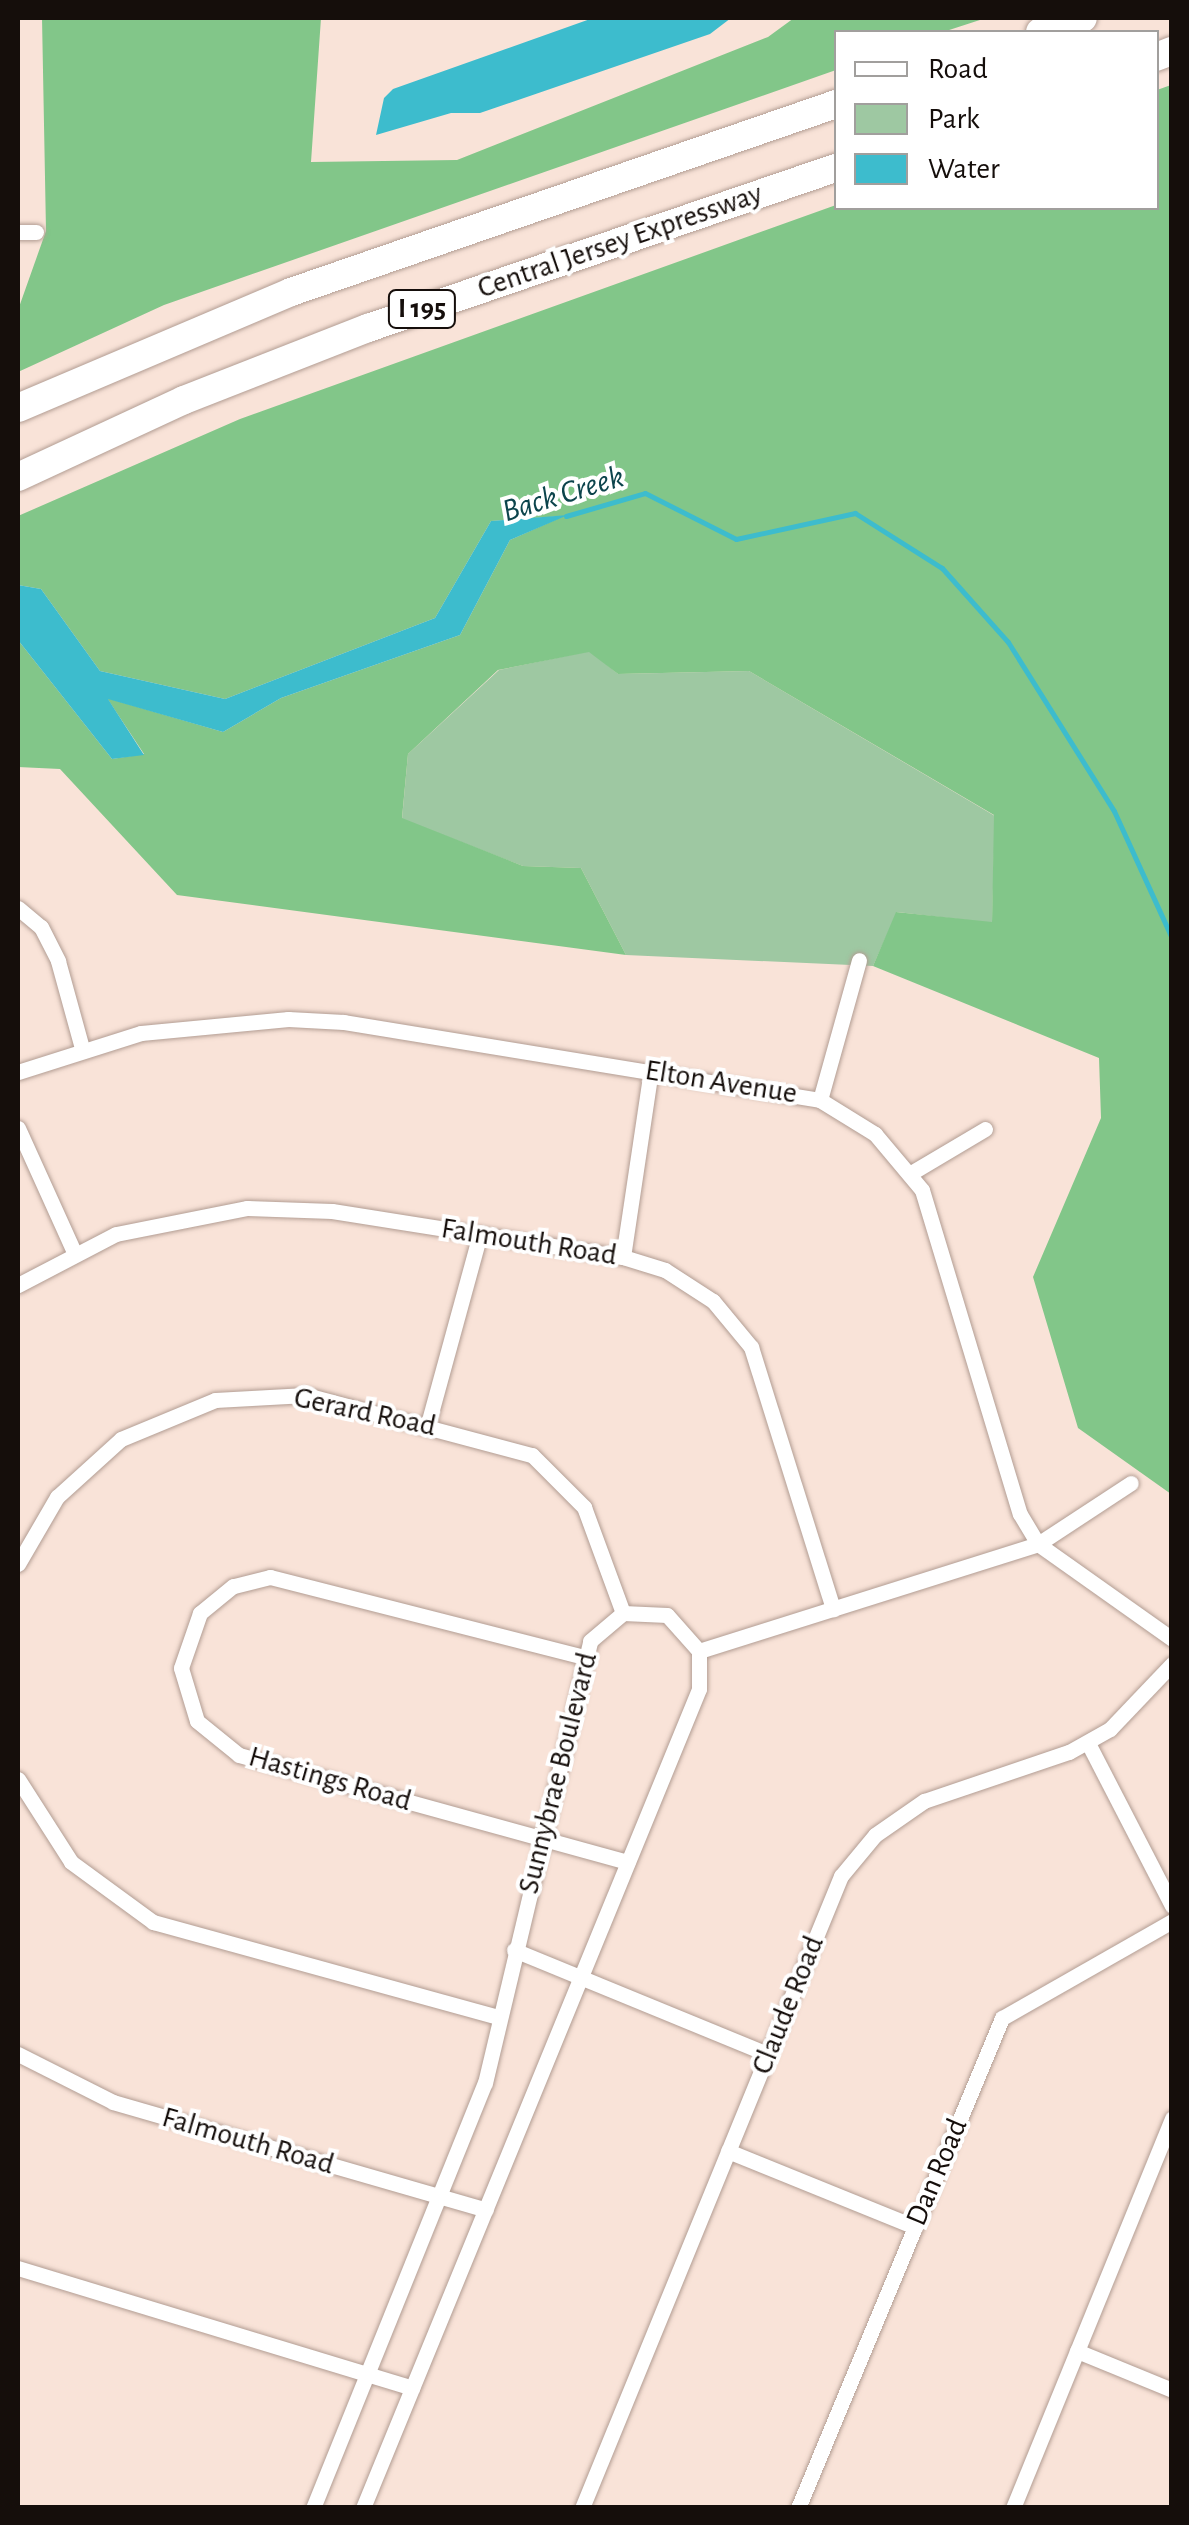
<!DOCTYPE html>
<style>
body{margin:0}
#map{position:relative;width:1189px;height:2525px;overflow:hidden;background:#f9e3d8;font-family:"Alegreya Sans",sans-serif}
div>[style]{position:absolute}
.green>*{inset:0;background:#9ec8a2}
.forest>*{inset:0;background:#82c689}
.water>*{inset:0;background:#3dbccd}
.stream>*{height:5px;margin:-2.5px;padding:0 2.5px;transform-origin:2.5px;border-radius:2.5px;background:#3dbccd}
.roads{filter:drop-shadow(0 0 2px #b29d93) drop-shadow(0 0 2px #b29d93)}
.minor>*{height:15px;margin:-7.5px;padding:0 7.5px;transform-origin:7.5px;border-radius:7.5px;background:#fff}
.motorway>*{height:28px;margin:-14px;padding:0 14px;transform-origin:14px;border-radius:14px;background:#fff}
span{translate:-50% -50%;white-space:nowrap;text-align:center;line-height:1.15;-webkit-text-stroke:8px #fff;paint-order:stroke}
.shield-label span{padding:2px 8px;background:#fff;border:2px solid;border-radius:8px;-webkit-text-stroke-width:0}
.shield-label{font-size:28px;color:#150e0b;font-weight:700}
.street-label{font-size:30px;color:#150e0b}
.water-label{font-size:32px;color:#0c444c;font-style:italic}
.frame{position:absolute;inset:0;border:20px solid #150e0b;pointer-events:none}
.legend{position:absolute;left:834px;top:30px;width:325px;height:180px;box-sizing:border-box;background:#fff;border:2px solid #a19f9d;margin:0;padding:12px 18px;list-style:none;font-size:30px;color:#150e0b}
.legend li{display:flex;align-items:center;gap:20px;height:50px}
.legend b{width:50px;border:2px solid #a19f9d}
</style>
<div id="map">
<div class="green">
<div style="clip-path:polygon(590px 651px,618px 674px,749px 671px,995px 816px,992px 923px,897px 912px,873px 966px,626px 955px,581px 868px,523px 866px,402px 819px,408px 754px,499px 670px)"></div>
</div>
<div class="forest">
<div style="clip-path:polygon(42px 18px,321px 18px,311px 162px,457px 160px,768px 37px,794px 18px,986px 18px,943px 32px,836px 32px,836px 70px,164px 305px,18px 372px,18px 310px,46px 231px)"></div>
<div style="clip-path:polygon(1171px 85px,1171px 1494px,1078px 1428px,1033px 1277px,1101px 1118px,1099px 1058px,873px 966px,896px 912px,992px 922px,994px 815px,749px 671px,618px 674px,589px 652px,498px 670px,408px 754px,402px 818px,523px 866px,581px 868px,626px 955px,177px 895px,60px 769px,18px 767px,18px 640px,112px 759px,144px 754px,107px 698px,223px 732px,281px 698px,460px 635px,510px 540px,564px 516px,491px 521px,435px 618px,225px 699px,100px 671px,41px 589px,18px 585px,18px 516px,240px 419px,836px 205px,1156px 208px,1157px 90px)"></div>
</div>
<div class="water">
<div style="clip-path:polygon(593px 18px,731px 18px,710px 34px,480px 113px,451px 113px,376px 135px,384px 98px,393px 89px)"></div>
<div style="clip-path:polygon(568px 515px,510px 540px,460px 635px,281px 698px,223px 732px,108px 699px,144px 755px,112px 759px,18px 640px,18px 585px,41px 589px,100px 671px,225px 699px,435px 618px,491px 521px)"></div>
</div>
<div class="stream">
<div style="left:566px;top:516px;width:82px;rotate:-16.2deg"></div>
<div style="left:645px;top:493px;width:102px;rotate:26.8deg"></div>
<div style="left:736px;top:539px;width:122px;rotate:-12.3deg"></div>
<div style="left:855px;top:513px;width:103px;rotate:32.3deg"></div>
<div style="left:942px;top:568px;width:99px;rotate:48.3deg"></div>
<div style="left:1008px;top:642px;width:199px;rotate:57.9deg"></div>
<div style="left:1114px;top:811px;width:140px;rotate:65.5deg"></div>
</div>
<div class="roads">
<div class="minor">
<div style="left:18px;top:232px;width:18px"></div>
<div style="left:18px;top:908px;width:30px;rotate:40deg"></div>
<div style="left:41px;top:927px;width:38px;rotate:63deg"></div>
<div style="left:58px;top:961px;width:90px;rotate:74.6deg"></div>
<div style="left:18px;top:1072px;width:129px;rotate:-17.6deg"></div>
<div style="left:141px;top:1033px;width:148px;rotate:-5.4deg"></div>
<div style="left:288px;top:1019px;width:56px;rotate:3.1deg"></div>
<div style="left:344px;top:1022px;width:482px;rotate:9.3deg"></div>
<div style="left:820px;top:1100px;width:65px;rotate:31.7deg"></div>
<div style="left:875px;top:1134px;width:73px;rotate:50deg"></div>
<div style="left:922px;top:1190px;width:338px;rotate:73.2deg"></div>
<div style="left:1020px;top:1514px;width:35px;rotate:59deg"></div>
<div style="left:1038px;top:1544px;width:164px;rotate:35.3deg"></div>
<div style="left:820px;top:1100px;width:145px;rotate:-74.4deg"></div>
<div style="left:18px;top:1128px;width:136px;rotate:65.7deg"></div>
<div style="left:911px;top:1173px;width:86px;rotate:-30.7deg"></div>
<div style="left:623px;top:1257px;width:189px;rotate:-81.5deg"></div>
<div style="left:18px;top:1285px;width:110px;rotate:-27.5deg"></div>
<div style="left:116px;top:1234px;width:134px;rotate:-11.2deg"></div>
<div style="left:247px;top:1208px;width:85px;rotate:2deg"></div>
<div style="left:332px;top:1211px;width:295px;rotate:9deg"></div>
<div style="left:623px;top:1257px;width:44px;rotate:17.2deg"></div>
<div style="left:665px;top:1270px;width:57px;rotate:32.9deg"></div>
<div style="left:713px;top:1301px;width:60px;rotate:50.4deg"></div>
<div style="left:751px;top:1347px;width:275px;rotate:72.6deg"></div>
<div style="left:428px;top:1424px;width:197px;rotate:-74.7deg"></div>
<div style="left:18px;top:1564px;width:78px;rotate:-59.8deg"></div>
<div style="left:57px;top:1497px;width:86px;rotate:-42.2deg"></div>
<div style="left:121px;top:1439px;width:102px;rotate:-22.5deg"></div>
<div style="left:215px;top:1400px;width:91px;rotate:-3.1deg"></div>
<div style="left:306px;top:1395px;width:234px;rotate:14.9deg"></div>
<div style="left:532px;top:1455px;width:74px;rotate:45deg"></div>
<div style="left:584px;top:1507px;width:113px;rotate:69.8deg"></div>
<div style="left:699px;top:1651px;width:355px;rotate:-17.5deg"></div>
<div style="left:1038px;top:1544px;width:111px;rotate:-33.3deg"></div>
<div style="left:584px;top:1657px;width:324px;rotate:-165.7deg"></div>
<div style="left:270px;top:1577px;width:38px;rotate:166deg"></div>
<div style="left:233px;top:1586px;width:43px;rotate:140.7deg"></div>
<div style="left:200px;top:1613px;width:58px;rotate:109.1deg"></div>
<div style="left:181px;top:1668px;width:55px;rotate:73.2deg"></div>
<div style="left:197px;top:1721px;width:54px;rotate:39deg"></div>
<div style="left:239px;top:1755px;width:403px;rotate:15.4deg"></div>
<div style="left:1088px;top:1743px;width:183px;rotate:62.7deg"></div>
<div style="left:18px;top:1779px;width:98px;rotate:57.4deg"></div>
<div style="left:71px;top:1862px;width:102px;rotate:36.2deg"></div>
<div style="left:153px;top:1922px;width:357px;rotate:15.4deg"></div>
<div style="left:514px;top:1950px;width:274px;rotate:22.3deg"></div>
<div style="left:18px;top:2054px;width:106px;rotate:26.8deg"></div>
<div style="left:113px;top:2102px;width:388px;rotate:16.1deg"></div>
<div style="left:728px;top:2151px;width:202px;rotate:22.1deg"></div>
<div style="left:18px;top:2268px;width:412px;rotate:16.9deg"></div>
<div style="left:1077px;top:2351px;width:103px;rotate:22.3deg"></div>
<div style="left:313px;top:2508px;width:458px;rotate:-68deg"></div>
<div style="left:485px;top:2083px;width:454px;rotate:-76.6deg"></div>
<div style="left:590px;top:1641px;width:43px;rotate:-40.3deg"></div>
<div style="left:623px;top:1613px;width:44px;rotate:2.6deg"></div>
<div style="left:667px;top:1615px;width:48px;rotate:48.4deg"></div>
<div style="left:699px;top:1651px;width:38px;rotate:90deg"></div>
<div style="left:699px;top:1689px;width:885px;rotate:112.31deg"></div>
<div style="left:582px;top:2508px;width:683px;rotate:-67.72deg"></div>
<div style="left:841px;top:1876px;width:53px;rotate:-50.3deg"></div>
<div style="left:875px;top:1835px;width:60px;rotate:-34.8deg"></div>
<div style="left:924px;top:1801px;width:153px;rotate:-18.7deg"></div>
<div style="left:1069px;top:1752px;width:47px;rotate:-29.3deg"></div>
<div style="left:1110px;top:1729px;width:90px;rotate:-46.4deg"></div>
<div style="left:798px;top:2508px;width:531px;rotate:-67.4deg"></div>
<div style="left:1002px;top:2018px;width:196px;rotate:-29.7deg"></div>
<div style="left:1013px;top:2508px;width:421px;rotate:-67.8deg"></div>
</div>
<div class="motorway">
<div style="left:1040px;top:32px;width:45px;rotate:-18deg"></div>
<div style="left:1156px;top:57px;width:17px;rotate:-21deg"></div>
<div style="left:18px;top:408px;width:297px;rotate:-23deg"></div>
<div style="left:291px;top:292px;width:577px;rotate:-19.03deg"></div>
<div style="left:18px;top:477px;width:183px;rotate:-24.9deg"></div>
<div style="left:184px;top:400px;width:198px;rotate:-21.4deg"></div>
<div style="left:368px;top:328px;width:495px;rotate:-18.9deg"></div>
</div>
</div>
<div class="shield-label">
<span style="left:422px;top:309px">I 195</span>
</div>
<div class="street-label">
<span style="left:620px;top:241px;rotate:-19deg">Central Jersey Expressway</span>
<span style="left:721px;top:1082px;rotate:9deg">Elton Avenue</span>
<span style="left:529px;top:1242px;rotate:9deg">Falmouth Road</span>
<span style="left:365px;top:1412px;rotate:12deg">Gerard Road</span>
<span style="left:558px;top:1773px;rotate:-76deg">Sunnybrae Boulevard</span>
<span style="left:330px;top:1779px;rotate:16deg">Hastings Road</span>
<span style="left:788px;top:2005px;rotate:-68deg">Claude Road</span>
<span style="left:248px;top:2141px;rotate:16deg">Falmouth Road</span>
<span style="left:937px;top:2172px;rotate:-67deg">Dan Road</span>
</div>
<div class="water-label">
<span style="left:563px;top:494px;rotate:-17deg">Back Creek</span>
</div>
<div class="frame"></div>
<ul class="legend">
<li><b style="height:12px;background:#fff"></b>Road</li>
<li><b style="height:28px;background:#9ec8a2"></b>Park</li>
<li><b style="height:28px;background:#3dbccd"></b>Water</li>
</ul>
</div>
